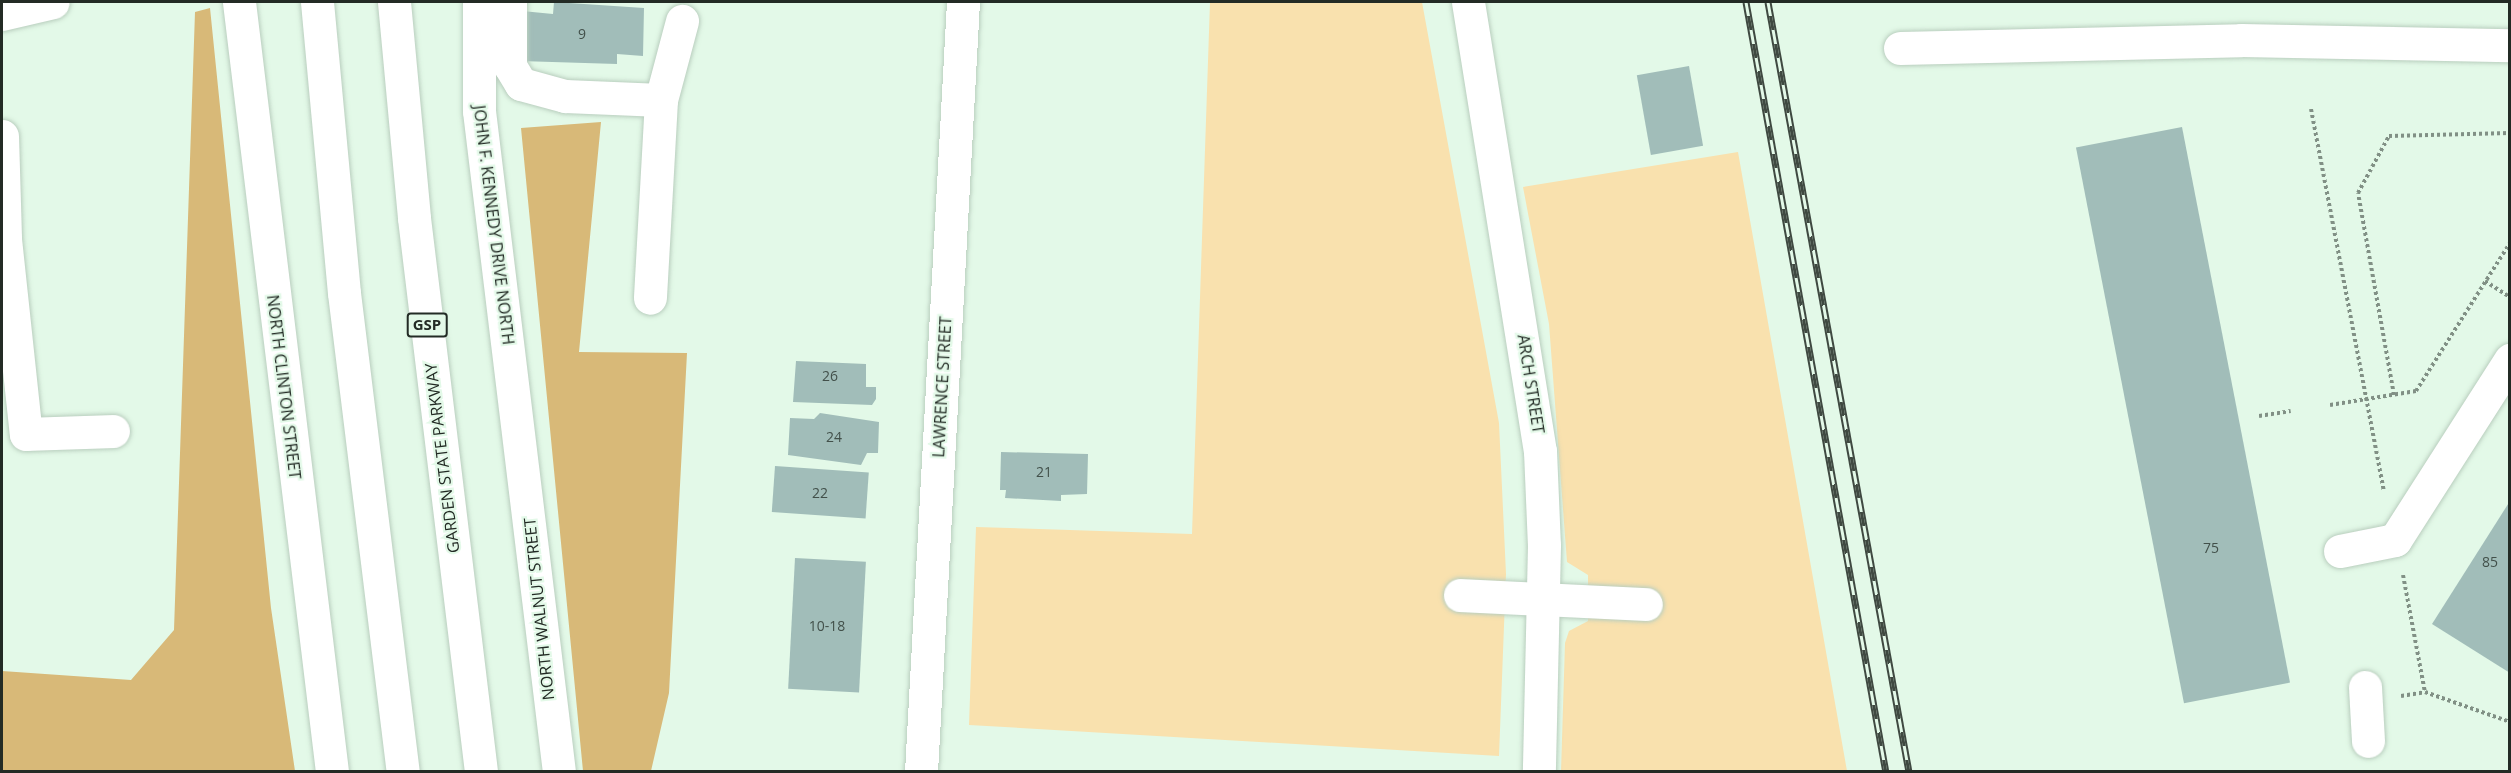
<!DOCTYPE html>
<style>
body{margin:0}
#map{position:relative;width:2511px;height:773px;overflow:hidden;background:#e3f9e8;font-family:"Open Sans",sans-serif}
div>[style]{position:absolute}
.green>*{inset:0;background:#f9e1ae}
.forest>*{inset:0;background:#d8b978}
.building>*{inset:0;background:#a1bdb9;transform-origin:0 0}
.path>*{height:4px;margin-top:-2px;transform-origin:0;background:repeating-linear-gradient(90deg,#819085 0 3px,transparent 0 6px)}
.roads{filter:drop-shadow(0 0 2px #b9cebe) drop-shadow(0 0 2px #b9cebe)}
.minor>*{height:33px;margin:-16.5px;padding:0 16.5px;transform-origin:16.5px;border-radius:16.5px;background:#fff}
.major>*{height:33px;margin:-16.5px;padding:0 16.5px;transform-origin:16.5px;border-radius:16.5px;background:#fff}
.highway>*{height:33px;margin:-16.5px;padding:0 16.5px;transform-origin:16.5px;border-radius:16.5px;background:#fff}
.rail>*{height:7px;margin-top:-3.5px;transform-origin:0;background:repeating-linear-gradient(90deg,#e3f9e8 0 14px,#3f4941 0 28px);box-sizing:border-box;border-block:2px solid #3f4941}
span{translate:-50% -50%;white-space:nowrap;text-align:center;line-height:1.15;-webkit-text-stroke:4.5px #e3f9e8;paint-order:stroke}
.number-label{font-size:14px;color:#42504a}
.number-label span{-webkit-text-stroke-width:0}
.shield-label span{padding:2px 4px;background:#e3f9e8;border:2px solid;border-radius:4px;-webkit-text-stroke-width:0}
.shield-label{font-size:15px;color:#232b25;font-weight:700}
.street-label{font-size:16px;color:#232b25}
.frame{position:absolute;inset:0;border:3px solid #232b25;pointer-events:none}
</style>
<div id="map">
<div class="green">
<div style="clip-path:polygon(1210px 2px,1422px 2px,1499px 423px,1506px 574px,1499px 756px,969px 725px,976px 527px,1192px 534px)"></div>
<div style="clip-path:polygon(1738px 152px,1847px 771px,1561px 771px,1565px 643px,1569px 631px,1588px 621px,1588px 575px,1567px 562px,1549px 324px,1523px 187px)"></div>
</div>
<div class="forest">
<div style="clip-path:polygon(210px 8px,271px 608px,295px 771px,2px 771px,2px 671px,131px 680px,174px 630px,195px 12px)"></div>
<div style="clip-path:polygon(601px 122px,579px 352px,687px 353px,669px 693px,651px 771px,583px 771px,521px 128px)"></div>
</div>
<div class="building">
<div style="clip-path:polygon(554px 2px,644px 8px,643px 56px,617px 54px,617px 64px,520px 61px,522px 11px,553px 14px)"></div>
<div style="left:1689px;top:66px;width:81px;height:53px;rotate:80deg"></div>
<div style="left:2182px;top:127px;width:566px;height:108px;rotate:79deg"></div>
<div style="clip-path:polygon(796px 361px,866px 364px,866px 387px,876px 387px,876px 399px,872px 405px,793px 402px)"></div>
<div style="clip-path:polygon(820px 413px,879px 422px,878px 453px,867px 453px,861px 465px,788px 455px,790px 418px,814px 419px)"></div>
<div style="clip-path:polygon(1001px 452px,1088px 454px,1087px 494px,1061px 495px,1061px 501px,1005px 498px,1006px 490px,1000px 490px)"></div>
<div style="left:775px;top:466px;width:94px;height:46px;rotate:4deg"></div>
<div style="clip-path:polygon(2510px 501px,2510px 673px,2432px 624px)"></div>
<div style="left:795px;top:558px;width:71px;height:131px;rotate:3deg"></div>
</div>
<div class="path">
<div style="left:2311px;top:109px;width:388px;rotate:79.2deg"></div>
<div style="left:2485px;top:281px;width:30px;rotate:33deg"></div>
<div style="left:2394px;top:395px;width:205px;rotate:-100.1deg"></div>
<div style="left:2358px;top:193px;width:65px;rotate:-61.5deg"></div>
<div style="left:2389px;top:136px;width:121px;rotate:-1.4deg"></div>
<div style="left:2330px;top:405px;width:87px;rotate:-9.2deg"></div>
<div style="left:2416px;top:391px;width:175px;rotate:-57.6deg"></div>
<div style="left:2259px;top:416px;width:32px;rotate:-9deg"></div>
<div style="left:2403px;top:575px;width:119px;rotate:79.4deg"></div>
<div style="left:2401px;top:696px;width:24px;rotate:-9deg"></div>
<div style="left:2425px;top:692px;width:90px;rotate:19.4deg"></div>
</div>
<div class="roads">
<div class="minor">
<div style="left:510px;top:2px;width:64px;rotate:90deg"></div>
<div style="left:510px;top:66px;width:21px;rotate:59deg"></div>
<div style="left:521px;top:84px;width:46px;rotate:15.3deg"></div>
<div style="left:565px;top:96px;width:96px;rotate:2.4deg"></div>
<div style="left:661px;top:100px;width:198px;rotate:93.2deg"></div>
<div style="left:1468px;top:2px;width:455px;rotate:80.9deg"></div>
<div style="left:1540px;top:451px;width:94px;rotate:87.6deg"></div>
<div style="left:1544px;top:545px;width:227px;rotate:91.3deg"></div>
<div style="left:2px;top:14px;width:52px;rotate:-13.2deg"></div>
<div style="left:1900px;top:48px;width:341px;rotate:-1.3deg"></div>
<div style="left:2241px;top:40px;width:269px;rotate:1.1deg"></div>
<div style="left:661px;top:100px;width:82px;rotate:-75.1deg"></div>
<div style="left:2px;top:136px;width:103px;rotate:88.3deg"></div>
<div style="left:5px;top:239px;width:196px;rotate:83.9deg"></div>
<div style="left:26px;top:434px;width:87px;rotate:-2deg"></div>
<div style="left:2340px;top:551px;width:56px;rotate:-11.3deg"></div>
<div style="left:2395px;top:540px;width:214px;rotate:-57.4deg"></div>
<div style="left:1460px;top:595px;width:186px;rotate:2.8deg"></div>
<div style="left:2365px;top:687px;width:54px;rotate:86.8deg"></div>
<div style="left:921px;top:772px;width:771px;rotate:-86.88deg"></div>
</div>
<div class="major">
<div style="left:239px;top:2px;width:776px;rotate:83.11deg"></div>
<div style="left:479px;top:2px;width:109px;rotate:90deg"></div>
<div style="left:479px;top:111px;width:666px;rotate:83.1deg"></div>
</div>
<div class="highway">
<div style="left:317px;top:2px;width:292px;rotate:84.7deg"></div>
<div style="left:344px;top:293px;width:483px;rotate:83deg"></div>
<div style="left:394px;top:2px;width:217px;rotate:84.7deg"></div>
<div style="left:414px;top:218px;width:558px;rotate:83.1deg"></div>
</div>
</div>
<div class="rail">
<div style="left:1746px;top:2px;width:783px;rotate:79.7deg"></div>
<div style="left:1768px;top:2px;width:783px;rotate:79.62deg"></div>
</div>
<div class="number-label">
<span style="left:582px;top:34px">9</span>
<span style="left:830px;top:376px">26</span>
<span style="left:834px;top:437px">24</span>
<span style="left:1044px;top:472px">21</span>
<span style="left:820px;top:493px">22</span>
<span style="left:2211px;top:548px">75</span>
<span style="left:2490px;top:562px">85</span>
<span style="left:827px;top:626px">10-18</span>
</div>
<div class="shield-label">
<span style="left:427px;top:325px">GSP</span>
</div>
<div class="street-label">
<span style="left:494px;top:225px;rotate:83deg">JOHN F. KENNEDY DRIVE NORTH</span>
<span style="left:1531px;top:384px;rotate:81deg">ARCH STREET</span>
<span style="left:284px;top:387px;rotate:83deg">NORTH CLINTON STREET</span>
<span style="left:942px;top:387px;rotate:-87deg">LAWRENCE STREET</span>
<span style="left:442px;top:458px;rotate:-97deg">GARDEN STATE PARKWAY</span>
<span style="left:539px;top:609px;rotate:-96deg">NORTH WALNUT STREET</span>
</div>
<div class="frame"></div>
</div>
